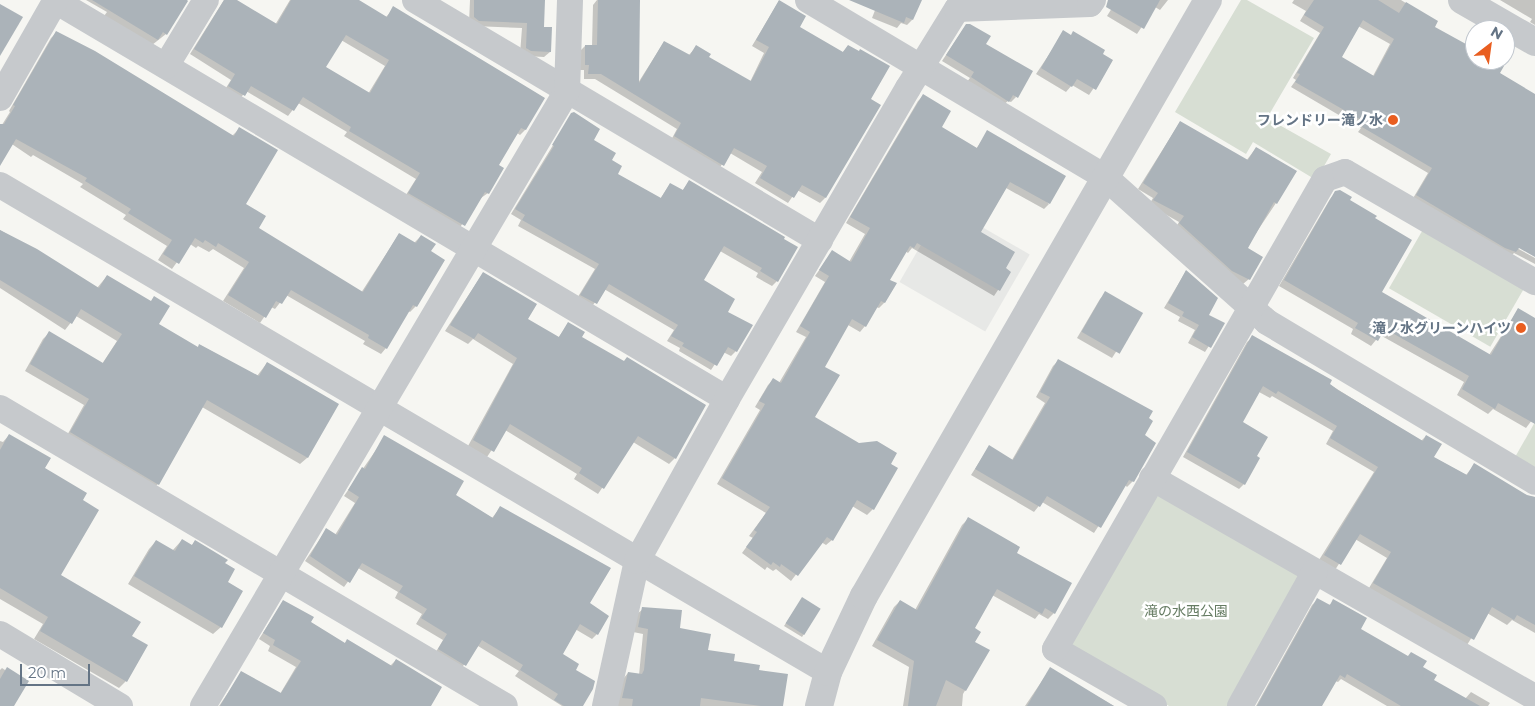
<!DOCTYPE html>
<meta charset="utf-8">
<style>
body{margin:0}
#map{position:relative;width:1535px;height:706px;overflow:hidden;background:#f6f6f2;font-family:Montserrat,"Noto Sans JP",sans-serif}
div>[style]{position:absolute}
.built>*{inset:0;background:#e7e8e6;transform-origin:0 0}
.green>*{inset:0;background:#d7ded3;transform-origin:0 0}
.shadow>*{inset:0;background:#0003}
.building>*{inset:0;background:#abb3b9;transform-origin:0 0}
.minor>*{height:26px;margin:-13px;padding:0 13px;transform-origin:13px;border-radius:13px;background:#c6c9cc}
.tertiary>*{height:28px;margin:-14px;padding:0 14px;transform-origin:14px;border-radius:14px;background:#c6c9cc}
.dots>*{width:14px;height:14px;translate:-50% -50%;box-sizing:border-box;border:2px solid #fff;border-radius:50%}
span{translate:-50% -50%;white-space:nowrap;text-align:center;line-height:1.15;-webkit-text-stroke:5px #fff;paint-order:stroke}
.poi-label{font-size:14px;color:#647485;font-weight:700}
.right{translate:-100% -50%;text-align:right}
.park-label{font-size:14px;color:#667c63}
.north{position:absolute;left:1465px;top:20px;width:50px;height:50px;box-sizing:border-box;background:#fff;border:1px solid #c1c7ce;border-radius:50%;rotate:30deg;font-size:14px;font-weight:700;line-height:20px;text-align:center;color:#647485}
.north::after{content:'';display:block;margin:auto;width:18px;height:22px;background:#e95e20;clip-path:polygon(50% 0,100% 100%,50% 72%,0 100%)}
.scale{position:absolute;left:20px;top:664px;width:70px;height:22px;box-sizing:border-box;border:2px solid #647485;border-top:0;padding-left:6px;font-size:15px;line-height:18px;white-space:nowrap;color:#647485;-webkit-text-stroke:4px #fff;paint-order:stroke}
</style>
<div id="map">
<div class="built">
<div style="left:944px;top:205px;width:99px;height:89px;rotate:30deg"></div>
</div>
<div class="green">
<div style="clip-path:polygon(1241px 0,1247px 0,1314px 38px,1267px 118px,1331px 154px,1316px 180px,1253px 142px,1246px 154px,1175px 112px)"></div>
<div style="left:1425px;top:226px;width:117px;height:72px;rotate:30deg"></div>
<div style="clip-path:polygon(1535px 422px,1535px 471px,1514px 459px)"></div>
<div style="clip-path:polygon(1166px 494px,1299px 571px,1302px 584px,1233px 706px,1169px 706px,1074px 651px,1071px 638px,1150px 498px)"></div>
</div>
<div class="shadow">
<div style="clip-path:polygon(86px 0,184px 0,166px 34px,152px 45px,104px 16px,107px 12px)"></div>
<div style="clip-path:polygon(evenodd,224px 0,234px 0,275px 25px,290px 0,357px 0,386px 17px,394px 8px,544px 98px,525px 130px,520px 135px,517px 133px,497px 165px,502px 169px,488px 193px,481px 198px,458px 230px,404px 198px,416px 179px,344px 136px,347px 132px,298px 103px,288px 116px,246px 91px,239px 100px,224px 91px,231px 80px,190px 54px,224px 0,341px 40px,385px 66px,368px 94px,325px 67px,341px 40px)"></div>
<div style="clip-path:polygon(470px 0,544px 0,543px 28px,550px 52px,544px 57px,525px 56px,520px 54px,522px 28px,473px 26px,469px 23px)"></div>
<div style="clip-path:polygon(597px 0,639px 0,638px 83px,664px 42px,688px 56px,696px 47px,708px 57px,750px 82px,764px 53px,752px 46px,779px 1px,798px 27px,842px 53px,848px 46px,869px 99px,825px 198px,820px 203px,797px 190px,788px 203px,755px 183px,762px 172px,730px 153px,718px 170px,670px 142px,677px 129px,595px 79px,584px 79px,584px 70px,580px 70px,580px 51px,585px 46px,592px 46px,593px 5px)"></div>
<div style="clip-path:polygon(879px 0,910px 0,912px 20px,907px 25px,901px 23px,897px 28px,872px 18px)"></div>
<div style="clip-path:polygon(1117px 0,1168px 0,1160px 10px,1155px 7px,1137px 34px,1107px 16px)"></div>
<div style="clip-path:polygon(evenodd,1294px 0,1401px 0,1436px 22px,1433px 27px,1475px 51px,1475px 60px,1505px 60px,1505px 53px,1509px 55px,1499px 73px,1535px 96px,1535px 255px,1514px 244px,1513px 246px,1535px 258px,1535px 264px,1514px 253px,1510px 257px,1412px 200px,1428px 173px,1358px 132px,1361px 128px,1291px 87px,1296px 80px,1293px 78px,1320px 33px,1300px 21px,1306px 11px,1292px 3px,1294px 0,1358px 26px,1390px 44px,1373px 76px,1340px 57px,1358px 26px)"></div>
<div style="clip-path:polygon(1500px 0,1535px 0,1535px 25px,1530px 22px,1532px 19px)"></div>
<div style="clip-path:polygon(966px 25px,984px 44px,1016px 97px,1011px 102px,1008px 101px,1002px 106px,966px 83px,970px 78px,942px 61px)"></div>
<div style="clip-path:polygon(57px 32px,232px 136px,239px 129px,244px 204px,257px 229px,361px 293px,399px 234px,414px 243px,421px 236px,430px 252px,416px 306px,410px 312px,408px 311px,386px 348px,381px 354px,363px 344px,365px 341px,286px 295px,275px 309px,271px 307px,260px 323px,223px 301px,244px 268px,213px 249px,209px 252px,198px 246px,196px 248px,190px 244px,172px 269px,158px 260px,167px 246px,123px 219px,126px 215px,80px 187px,83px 184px,33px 155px,31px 157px,0 136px,0 128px,10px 112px,9px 111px,51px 38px)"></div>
<div style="clip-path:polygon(1064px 32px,1112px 61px,1089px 95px,1072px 85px,1066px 92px,1036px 74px)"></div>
<div style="clip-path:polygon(923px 96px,940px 127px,976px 149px,988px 132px,1049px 204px,1044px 209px,1006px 188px,979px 233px,1004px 269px,1010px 272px,994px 296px,912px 248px,908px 253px,905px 251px,889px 280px,895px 284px,884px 303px,879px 308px,876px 307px,865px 326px,860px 332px,848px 325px,823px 367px,814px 418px,897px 468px,873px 509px,867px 515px,852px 506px,832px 540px,826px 545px,821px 542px,791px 581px,776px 569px,773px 571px,767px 567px,765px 570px,742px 553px,753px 538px,749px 536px,766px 513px,717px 484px,760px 410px,755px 407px,768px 385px,773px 380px,779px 383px,806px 337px,796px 332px,825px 282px,815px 276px,832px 252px,849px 262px,865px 234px,846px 223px,918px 101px)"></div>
<div style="clip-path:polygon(572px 114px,610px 161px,616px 174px,660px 199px,670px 184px,682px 191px,689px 182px,777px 281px,772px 286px,756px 277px,758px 273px,720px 251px,703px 280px,726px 312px,736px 351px,731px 356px,723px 352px,711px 370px,679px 351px,680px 348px,667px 341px,674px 330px,604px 289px,591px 308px,576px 300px,595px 269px,518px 226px,521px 220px,511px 214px)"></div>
<div style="clip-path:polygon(1180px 122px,1246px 161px,1256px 148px,1276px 203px,1246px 248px,1249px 279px,1243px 284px,1175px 229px,1179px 222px,1149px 205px,1153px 198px,1138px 189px)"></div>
<div style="clip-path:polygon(1336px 192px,1348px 201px,1380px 293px,1489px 355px,1518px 310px,1535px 319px,1535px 416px,1526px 428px,1493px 409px,1488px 414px,1457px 395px,1464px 382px,1380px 335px,1371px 346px,1351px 334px,1353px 329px,1279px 286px,1330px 199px)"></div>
<div style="clip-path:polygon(0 230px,97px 288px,107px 276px,158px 325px,197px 348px,200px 345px,257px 376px,267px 363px,337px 404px,307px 458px,300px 464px,202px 407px,158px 484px,152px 490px,65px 439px,84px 405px,25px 371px,43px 339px,49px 333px,102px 364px,117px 341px,76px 316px,65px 330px,0 288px)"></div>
<div style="clip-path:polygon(1186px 271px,1207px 315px,1223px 324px,1205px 352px,1188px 343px,1195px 330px,1178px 321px,1180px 317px,1164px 308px)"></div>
<div style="clip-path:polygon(483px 273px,526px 320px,558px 338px,568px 324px,675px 458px,669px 464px,633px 442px,598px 494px,574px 479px,577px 474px,505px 430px,487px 457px,468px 446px,513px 364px,473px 339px,468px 344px,445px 331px)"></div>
<div style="clip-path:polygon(1106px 293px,1141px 313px,1112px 358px,1077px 338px,1100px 299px)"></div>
<div style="clip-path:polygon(1253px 337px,1421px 441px,1426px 436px,1433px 457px,1466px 475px,1474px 465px,1527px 496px,1535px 497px,1535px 633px,1512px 620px,1507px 625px,1487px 613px,1467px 645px,1369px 588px,1387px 558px,1355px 539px,1335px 570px,1319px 560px,1374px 472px,1326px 444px,1333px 431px,1272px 396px,1270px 398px,1259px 392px,1241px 423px,1255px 457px,1244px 484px,1239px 489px,1183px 457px,1247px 342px)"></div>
<div style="clip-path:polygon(1059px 360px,1147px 419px,1133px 481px,1127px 487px,1125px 485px,1094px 533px,1042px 502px,1034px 512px,971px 475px,989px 447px,1012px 460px,1045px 403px,1036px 397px,1053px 366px)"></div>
<div style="clip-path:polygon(9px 435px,43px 469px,81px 501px,59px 576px,131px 637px,126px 681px,119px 688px,34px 639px,43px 624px,0 599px,0 441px,3px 442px)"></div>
<div style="clip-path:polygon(385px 437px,454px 495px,492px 518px,500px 508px,589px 603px,597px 634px,592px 639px,575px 629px,561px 654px,574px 670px,582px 706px,562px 706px,515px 676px,519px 671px,478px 646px,460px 670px,434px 655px,443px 640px,416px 624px,422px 614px,395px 598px,398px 592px,358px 568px,344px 587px,305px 561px,326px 530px,335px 535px,355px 503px,344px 496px)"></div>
<div style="clip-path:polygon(968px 519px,1015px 553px,1054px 613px,1048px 619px,1039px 614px,1035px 619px,992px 595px,973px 629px,973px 643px,988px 651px,963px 694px,962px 706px,903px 706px,909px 667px,872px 646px,894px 607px,900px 601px,915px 610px,962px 525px)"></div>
<div style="clip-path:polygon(182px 540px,191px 546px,195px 542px,224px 564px,226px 582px,221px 627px,213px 634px,128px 584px,149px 549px,156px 541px,172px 551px)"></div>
<div style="clip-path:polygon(802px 599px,804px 634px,802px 637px,784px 626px)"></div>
<div style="clip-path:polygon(1317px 600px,1328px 606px,1334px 601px,1359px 630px,1422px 667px,1432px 681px,1465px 699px,1471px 692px,1490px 703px,1488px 706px,1387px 706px,1341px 679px,1338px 682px,1335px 681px,1321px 706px,1256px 706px,1312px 605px)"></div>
<div style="clip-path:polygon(283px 602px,310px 622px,344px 644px,347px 641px,390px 666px,396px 660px,430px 706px,219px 706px,242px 672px,280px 694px,296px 667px,268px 651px,270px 646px,259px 639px)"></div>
<div style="clip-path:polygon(643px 609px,678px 629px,707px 651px,758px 671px,782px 706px,617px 706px,623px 679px,628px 673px,639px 675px,643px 634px,633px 632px,637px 614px)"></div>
<div style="clip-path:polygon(2px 668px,5px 670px,12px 706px,0 706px,0 670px)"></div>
<div style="clip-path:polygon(1050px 669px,1114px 706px,1025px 706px)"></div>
</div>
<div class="building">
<div style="clip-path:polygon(92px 0,187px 0,188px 1px,167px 35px,163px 32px,158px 40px)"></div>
<div style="clip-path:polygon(evenodd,224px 0,237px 0,277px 24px,291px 0,359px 0,387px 17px,393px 6px,545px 98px,526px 130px,521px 128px,499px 165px,504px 168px,489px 194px,485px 192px,465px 226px,408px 193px,420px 173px,349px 131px,351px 127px,303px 97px,294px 111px,251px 86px,245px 96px,228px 86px,235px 74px,194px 49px,224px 0,346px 35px,389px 60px,370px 93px,326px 67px,346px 35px)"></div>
<div style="clip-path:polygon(474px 0,545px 0,544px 27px,552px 27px,551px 52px,531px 51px,526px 48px,527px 23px,479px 21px,474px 17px)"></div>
<div style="clip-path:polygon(598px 0,640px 0,639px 83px,664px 41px,690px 55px,696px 45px,711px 54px,709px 57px,751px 81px,769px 47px,756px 40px,779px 0,806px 16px,800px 27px,843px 52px,848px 45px,859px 51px,860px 49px,890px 66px,871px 99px,881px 105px,826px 198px,802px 185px,794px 198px,760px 178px,767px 166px,734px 148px,724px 166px,674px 136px,681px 123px,601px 74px,588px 74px,589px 65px,585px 65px,585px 45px,597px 45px)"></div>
<div style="clip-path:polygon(849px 0,922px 0,913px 20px,906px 17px,904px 23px)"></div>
<div style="clip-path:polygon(1108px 0,1160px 0,1144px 29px,1106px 7px)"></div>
<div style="clip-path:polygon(evenodd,1314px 0,1378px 0,1399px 13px,1406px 2px,1438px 21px,1435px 27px,1475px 49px,1475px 60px,1494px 60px,1504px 66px,1500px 73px,1535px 94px,1535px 257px,1519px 248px,1516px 252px,1505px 248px,1416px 195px,1432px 168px,1362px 127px,1365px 122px,1295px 82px,1300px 74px,1297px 73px,1324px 27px,1304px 15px,1314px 0,1363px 20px,1394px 39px,1374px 76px,1342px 57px,1363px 20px)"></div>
<div style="clip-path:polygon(0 4px,23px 17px,0 56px)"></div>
<div style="clip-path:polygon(966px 24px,970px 24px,991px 36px,986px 44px,1033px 71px,1018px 98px,1013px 95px,1009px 102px,971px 77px,974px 72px,946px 55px)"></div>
<div style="clip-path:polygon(1063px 30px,1071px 35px,1073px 31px,1105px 50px,1103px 54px,1113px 60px,1096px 90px,1077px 79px,1072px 87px,1041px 68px)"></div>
<div style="clip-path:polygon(56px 31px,95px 51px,234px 136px,239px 127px,278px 150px,246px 204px,266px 216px,259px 228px,363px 292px,399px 233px,416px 243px,421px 235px,436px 244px,431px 251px,445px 260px,417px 307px,413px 305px,387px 349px,368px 338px,369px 335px,291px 290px,282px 304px,276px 301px,266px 318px,228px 295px,249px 262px,218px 243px,216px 247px,205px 240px,203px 243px,195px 238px,179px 264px,163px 254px,172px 240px,128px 213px,131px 209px,85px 181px,87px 178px,16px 139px,0 166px,0 124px,4px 124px,15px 106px,13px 105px)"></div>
<div style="clip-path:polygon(923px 94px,951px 111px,942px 127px,977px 148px,987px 130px,1066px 176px,1050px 204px,1010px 182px,981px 232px,1015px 252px,1006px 268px,1011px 272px,1000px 291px,917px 243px,914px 248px,910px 246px,890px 280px,897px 283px,885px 303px,881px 301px,866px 327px,852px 319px,825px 367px,840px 375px,815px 417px,859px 443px,877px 441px,897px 453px,891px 464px,898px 468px,874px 510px,857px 500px,833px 541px,827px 537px,798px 576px,781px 564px,780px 567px,773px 562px,771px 565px,746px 547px,757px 532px,754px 530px,770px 507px,722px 478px,765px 404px,759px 401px,773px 378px,781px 383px,810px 332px,800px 326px,829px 276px,819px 270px,832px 250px,851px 262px,870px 228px,850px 217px)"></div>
<div style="clip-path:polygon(574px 112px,600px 129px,594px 140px,616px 153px,612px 160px,622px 166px,618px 174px,661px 198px,670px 183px,683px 190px,689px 180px,785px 237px,784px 239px,798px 247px,778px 282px,760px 271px,762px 268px,724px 246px,704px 280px,735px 299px,728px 312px,753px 325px,737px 352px,728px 347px,717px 366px,682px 346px,684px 343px,671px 336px,678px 325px,609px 284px,597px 304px,580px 295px,599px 264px,522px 220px,525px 215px,515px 209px,554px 146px,552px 145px,571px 113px)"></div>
<div style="clip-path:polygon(1180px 121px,1248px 160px,1256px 147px,1297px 171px,1277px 204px,1274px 202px,1248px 248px,1263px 257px,1250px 280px,1232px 271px,1179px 223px,1184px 216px,1153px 200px,1158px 193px,1143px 183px)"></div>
<div style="clip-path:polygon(1340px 190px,1352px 197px,1350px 200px,1377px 216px,1375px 218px,1412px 240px,1382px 292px,1491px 355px,1518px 308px,1535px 318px,1535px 424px,1498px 403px,1495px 409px,1462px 389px,1469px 376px,1385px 329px,1378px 341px,1355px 328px,1358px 323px,1284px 280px,1335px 191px)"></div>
<div style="clip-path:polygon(0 230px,37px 249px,99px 288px,107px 275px,151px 301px,154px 296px,170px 306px,159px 324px,198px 347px,199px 344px,259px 376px,267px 362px,339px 404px,308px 458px,207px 400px,159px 485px,70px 432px,89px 399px,30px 364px,49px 331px,103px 363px,122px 334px,81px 309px,72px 324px,0 280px)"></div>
<div style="clip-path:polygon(1186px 270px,1218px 298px,1209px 315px,1225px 323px,1211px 348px,1192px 337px,1199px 325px,1182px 316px,1184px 312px,1168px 303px)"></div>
<div style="clip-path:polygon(483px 272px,537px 304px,528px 319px,559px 337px,568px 322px,585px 332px,582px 337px,624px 361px,627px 357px,706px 405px,676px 459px,638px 436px,604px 489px,579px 473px,582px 468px,510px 424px,494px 452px,473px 440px,517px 358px,478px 333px,474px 339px,450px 325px)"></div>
<div style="left:1105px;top:291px;width:44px;height:47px;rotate:30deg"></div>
<div style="clip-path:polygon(1252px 335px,1332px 380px,1330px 384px,1338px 390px,1423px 441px,1426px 435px,1442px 444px,1434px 457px,1467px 475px,1474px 463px,1527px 495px,1535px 497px,1535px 625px,1517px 615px,1514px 620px,1492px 607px,1474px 640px,1373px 583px,1391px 552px,1360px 534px,1341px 565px,1324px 555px,1378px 467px,1330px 438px,1337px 426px,1278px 391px,1276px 394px,1263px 386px,1243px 422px,1268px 437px,1257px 456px,1260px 458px,1245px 485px,1187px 452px)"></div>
<div style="clip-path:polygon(1058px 359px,1153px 411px,1149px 418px,1153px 421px,1145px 435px,1156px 443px,1134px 482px,1129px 480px,1101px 528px,1047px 496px,1040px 507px,975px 469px,989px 445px,1013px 460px,1050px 397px,1040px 392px)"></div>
<div style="clip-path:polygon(9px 434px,51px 458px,45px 468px,87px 493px,83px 500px,99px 510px,61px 575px,141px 622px,132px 636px,148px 645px,127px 682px,40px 631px,48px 617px,0 588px,0 450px)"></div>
<div style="clip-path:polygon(384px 435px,464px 481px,456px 495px,493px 518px,500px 506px,611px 568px,590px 603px,609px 616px,598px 635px,580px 624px,563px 654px,579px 664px,576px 670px,595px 681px,593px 689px,583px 706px,564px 706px,554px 700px,558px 694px,520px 670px,523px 665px,482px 640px,466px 666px,438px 649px,447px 634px,421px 618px,427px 609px,399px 592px,403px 586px,362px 563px,350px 583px,310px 556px,326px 528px,337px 535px,359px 497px,348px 490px,362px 467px,365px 469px)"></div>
<div style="clip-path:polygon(968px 517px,1020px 547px,1017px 553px,1072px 583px,1055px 614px,1045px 608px,1042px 614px,997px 589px,975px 628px,981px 632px,975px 642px,990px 650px,966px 691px,946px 680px,936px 706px,908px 706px,914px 661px,877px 640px,900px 600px,917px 610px)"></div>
<div style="clip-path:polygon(182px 539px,192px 545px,195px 540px,228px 560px,225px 563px,235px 569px,228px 582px,243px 591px,222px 628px,134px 576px,156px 540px,175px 551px)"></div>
<div style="left:802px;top:597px;width:22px;height:31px;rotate:32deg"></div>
<div style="clip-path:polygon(1317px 598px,1330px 605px,1333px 599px,1367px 618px,1361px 629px,1408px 656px,1411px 652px,1427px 661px,1423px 667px,1437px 675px,1434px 680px,1480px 706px,1401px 706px,1347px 674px,1345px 678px,1340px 675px,1322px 706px,1257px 706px)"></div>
<div style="clip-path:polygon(283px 600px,314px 617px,311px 622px,345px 643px,347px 639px,392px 666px,396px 659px,442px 687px,431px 706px,220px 706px,241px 671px,281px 693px,301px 661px,273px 645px,275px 640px,263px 633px)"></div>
<div style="clip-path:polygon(642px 607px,682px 610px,680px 628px,711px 634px,708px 650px,735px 654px,734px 661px,760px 665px,759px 670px,788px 674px,783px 706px,761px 706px,701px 698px,700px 706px,632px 706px,633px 699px,622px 698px,628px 672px,642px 674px,644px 670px,648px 629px,638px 627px)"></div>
<div style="clip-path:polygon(7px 667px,29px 681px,14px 706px,0 706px,0 679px)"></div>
<div style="clip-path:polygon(1050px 667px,1114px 706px,1027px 706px)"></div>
</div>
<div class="minor">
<div style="left:54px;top:0;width:782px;rotate:30.66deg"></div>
<div style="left:415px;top:0;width:471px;rotate:30.7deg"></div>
<div style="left:808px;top:0;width:346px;rotate:30.8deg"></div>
<div style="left:1105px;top:177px;width:217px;rotate:41.8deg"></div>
<div style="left:1267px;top:322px;width:312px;rotate:30.8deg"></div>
<div style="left:166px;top:66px;width:77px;rotate:-58.8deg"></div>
<div style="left:0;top:98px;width:113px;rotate:-60.3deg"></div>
<div style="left:0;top:185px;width:961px;rotate:30.46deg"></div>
<div style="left:0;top:408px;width:586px;rotate:30.54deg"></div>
<div style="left:1152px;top:478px;width:441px;rotate:29.8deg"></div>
<div style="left:0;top:634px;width:140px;rotate:31deg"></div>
<div style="left:203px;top:706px;width:715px;rotate:-59.38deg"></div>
<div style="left:567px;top:91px;width:91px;rotate:-88.1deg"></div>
<div style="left:605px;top:706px;width:148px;rotate:-77.6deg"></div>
<div style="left:637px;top:561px;width:185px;rotate:-60.9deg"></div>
<div style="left:727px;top:399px;width:360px;rotate:-59.8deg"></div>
<div style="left:908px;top:88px;width:93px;rotate:-58.2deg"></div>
<div style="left:957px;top:9px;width:133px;rotate:-2.2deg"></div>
<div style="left:1090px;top:4px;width:5px;rotate:-53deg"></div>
<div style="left:1154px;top:706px;width:114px;rotate:-150.1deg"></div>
<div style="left:1055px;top:649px;width:542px;rotate:-60.12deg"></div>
<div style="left:1325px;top:179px;width:21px;rotate:-19deg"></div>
<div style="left:1345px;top:172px;width:220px;rotate:30.1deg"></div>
<div style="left:1240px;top:706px;width:154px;rotate:-60.9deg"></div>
</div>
<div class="tertiary">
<div style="left:1462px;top:0;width:84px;rotate:29.9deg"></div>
<div style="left:819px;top:706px;width:35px;rotate:-75deg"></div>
<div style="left:828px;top:672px;width:84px;rotate:-64.7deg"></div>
<div style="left:864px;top:596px;width:688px;rotate:-60.01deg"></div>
</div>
<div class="dots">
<div style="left:1393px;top:120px;background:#e95e20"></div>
<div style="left:1521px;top:328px;background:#e95e20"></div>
</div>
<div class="poi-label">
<span class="right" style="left:1383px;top:120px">フレンドリー滝ノ水</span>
<span class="right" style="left:1511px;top:328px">滝ノ水グリーンハイツ</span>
</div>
<div class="park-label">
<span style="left:1186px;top:611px">滝の水西公園</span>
</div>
<div class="north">N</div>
<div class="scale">20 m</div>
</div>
